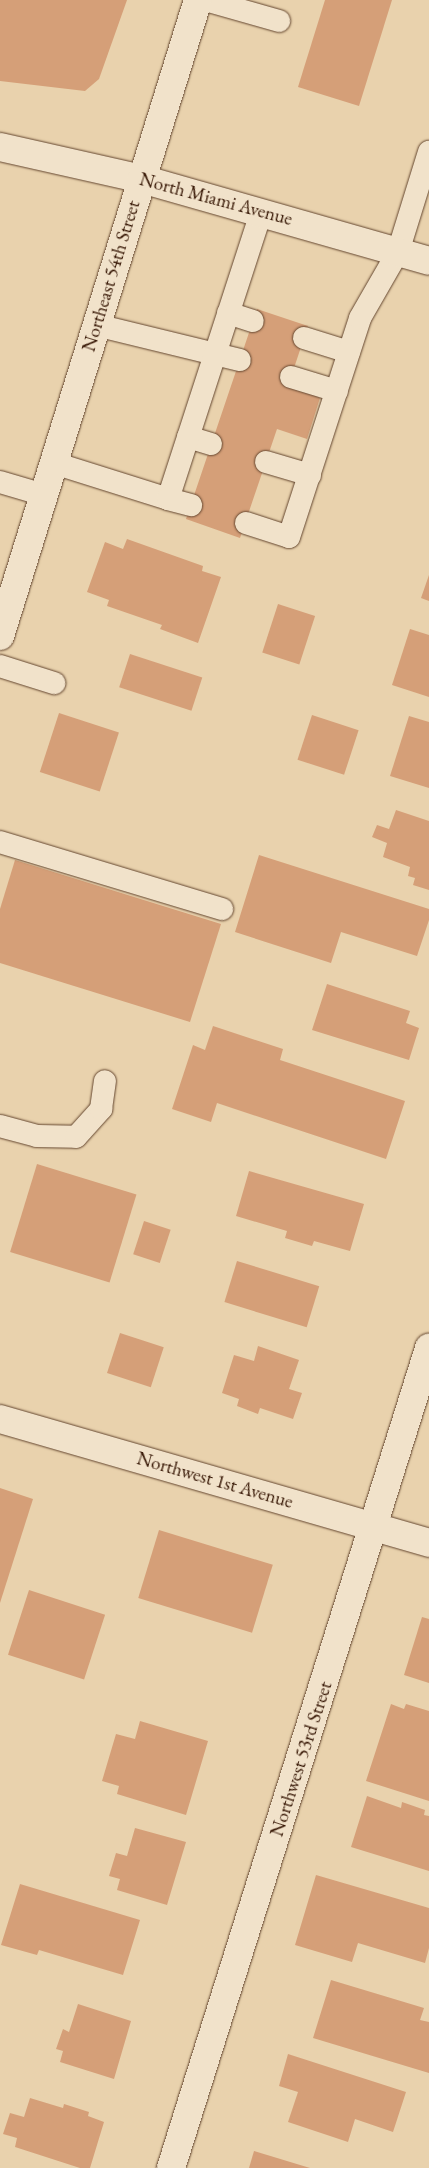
<!DOCTYPE html>
<style>
body{margin:0}
#map{position:relative;width:429px;height:2168px;overflow:hidden;background:#e9d2ad;font-family:"EB Garamond",serif}
div>[style]{position:absolute}
.building>*{inset:0;background:#d59f78;transform-origin:0 0}
.roads{filter:drop-shadow(0 0 1px #64462f) drop-shadow(0 0 1px #64462f)}
.lane>*{height:22px;margin:-11px;padding:0 11px;transform-origin:11px;border-radius:11px;background:#f1e2ca}
.street>*{height:28px;margin:-14px;padding:0 14px;transform-origin:14px;border-radius:14px;background:#f1e2ca}
.secondary>*{height:28px;margin:-14px;padding:0 14px;transform-origin:14px;border-radius:14px;background:#f1e2ca}
span{translate:-50% -50%;white-space:nowrap;text-align:center;line-height:1.15;-webkit-text-stroke:4px #f1e2ca;paint-order:stroke}
.street-label{font-size:19px;color:#371705}
</style>
<div id="map">
<div class="building">
<div style="clip-path:polygon(0 0,127px 0,99px 79px,85px 91px,0 81px)"></div>
<div style="clip-path:polygon(325px 0,392px 0,359px 106px,298px 87px)"></div>
<div style="clip-path:polygon(257px 309px,308px 326px,291px 377px,320px 398px,307px 439px,277px 429px,240px 538px,186px 519px)"></div>
<div style="clip-path:polygon(127px 539px,203px 566px,202px 571px,221px 577px,198px 643px,160px 629px,162px 625px,107px 606px,109px 600px,87px 592px,105px 542px,123px 549px)"></div>
<div style="clip-path:polygon(429px 575px,429px 601px,421px 598px)"></div>
<div style="left:278px;top:604px;width:39px;height:51px;rotate:18deg"></div>
<div style="clip-path:polygon(410px 629px,429px 635px,429px 697px,392px 685px)"></div>
<div style="left:130px;top:654px;width:76px;height:35px;rotate:18deg"></div>
<div style="left:59px;top:713px;width:63px;height:62px;rotate:18deg"></div>
<div style="left:312px;top:715px;width:49px;height:47px;rotate:18deg"></div>
<div style="clip-path:polygon(409px 716px,429px 722px,429px 788px,390px 776px)"></div>
<div style="clip-path:polygon(396px 810px,429px 821px,429px 890px,413px 885px,415px 878px,408px 876px,410px 867px,383px 857px,387px 843px,372px 837px,377px 825px,389px 829px)"></div>
<div style="clip-path:polygon(259px 855px,429px 909px,429px 920px,417px 956px,341px 932px,331px 963px,235px 932px)"></div>
<div style="clip-path:polygon(15px 860px,221px 924px,190px 1022px,0 963px,0 909px)"></div>
<div style="clip-path:polygon(327px 984px,410px 1011px,406px 1023px,419px 1028px,409px 1060px,312px 1030px)"></div>
<div style="clip-path:polygon(213px 1026px,283px 1049px,280px 1060px,405px 1101px,386px 1159px,217px 1103px,211px 1122px,172px 1109px,193px 1045px,205px 1050px)"></div>
<div style="left:37px;top:1164px;width:104px;height:92px;rotate:17deg"></div>
<div style="clip-path:polygon(249px 1171px,364px 1204px,350px 1251px,314px 1241px,312px 1246px,285px 1238px,287px 1231px,236px 1216px)"></div>
<div style="left:144px;top:1221px;width:28px;height:35px;rotate:18deg"></div>
<div style="left:237px;top:1261px;width:86px;height:43px;rotate:17deg"></div>
<div style="left:120px;top:1333px;width:46px;height:42px;rotate:18deg"></div>
<div style="clip-path:polygon(258px 1346px,299px 1360px,289px 1389px,302px 1393px,293px 1419px,260px 1408px,258px 1414px,237px 1406px,239px 1399px,222px 1393px,234px 1355px,254px 1361px)"></div>
<div style="clip-path:polygon(0 1488px,33px 1499px,0 1603px)"></div>
<div style="left:159px;top:1530px;width:119px;height:71px;rotate:17deg"></div>
<div style="left:29px;top:1590px;width:80px;height:68px;rotate:18deg"></div>
<div style="clip-path:polygon(422px 1617px,429px 1619px,429px 1683px,404px 1675px)"></div>
<div style="clip-path:polygon(391px 1704px,404px 1709px,406px 1704px,429px 1711px,429px 1801px,366px 1781px)"></div>
<div style="clip-path:polygon(140px 1721px,208px 1741px,186px 1815px,117px 1794px,119px 1786px,102px 1781px,116px 1734px,135px 1739px)"></div>
<div style="clip-path:polygon(367px 1796px,401px 1808px,402px 1802px,425px 1810px,424px 1815px,429px 1816px,429px 1871px,351px 1847px)"></div>
<div style="clip-path:polygon(135px 1828px,186px 1842px,167px 1905px,117px 1890px,120px 1879px,109px 1876px,116px 1853px,127px 1856px)"></div>
<div style="clip-path:polygon(316px 1875px,429px 1908px,429px 1948px,425px 1963px,358px 1943px,352px 1962px,295px 1945px)"></div>
<div style="clip-path:polygon(20px 1884px,140px 1920px,123px 1975px,39px 1950px,37px 1955px,1px 1945px)"></div>
<div style="clip-path:polygon(331px 1980px,424px 2008px,420px 2020px,429px 2022px,429px 2073px,313px 2038px)"></div>
<div style="clip-path:polygon(78px 2004px,131px 2021px,114px 2079px,60px 2062px,63px 2051px,56px 2049px,63px 2029px,69px 2032px)"></div>
<div style="clip-path:polygon(288px 2054px,406px 2092px,393px 2132px,355px 2119px,348px 2142px,288px 2122px,298px 2092px,279px 2086px)"></div>
<div style="clip-path:polygon(30px 2098px,63px 2108px,64px 2104px,89px 2112px,88px 2116px,104px 2122px,90px 2168px,80px 2168px,15px 2147px,17px 2138px,3px 2134px,10px 2113px,24px 2117px)"></div>
<div style="clip-path:polygon(254px 2151px,310px 2168px,249px 2168px)"></div>
</div>
<div class="roads">
<div class="lane">
<div style="left:205px;top:0;width:77px;rotate:15.8deg"></div>
<div style="left:228px;top:313px;width:26px;rotate:18deg"></div>
<div style="left:96px;top:325px;width:148px;rotate:13.7deg"></div>
<div style="left:304px;top:338px;width:47px;rotate:17.3deg"></div>
<div style="left:291px;top:377px;width:48px;rotate:16.9deg"></div>
<div style="left:188px;top:437px;width:24px;rotate:17deg"></div>
<div style="left:266px;top:462px;width:46px;rotate:16.5deg"></div>
<div style="left:54px;top:463px;width:120px;rotate:17.5deg"></div>
<div style="left:168px;top:499px;width:302px;rotate:-72deg"></div>
<div style="left:0;top:482px;width:46px;rotate:16.5deg"></div>
<div style="left:168px;top:499px;width:24px;rotate:15deg"></div>
<div style="left:246px;top:523px;width:45px;rotate:18deg"></div>
<div style="left:289px;top:537px;width:230px;rotate:-72deg"></div>
<div style="left:360px;top:318px;width:76px;rotate:-60.1deg"></div>
<div style="left:398px;top:252px;width:105px;rotate:-72.8deg"></div>
<div style="left:0;top:666px;width:57px;rotate:17.5deg"></div>
<div style="left:0;top:842px;width:232px;rotate:16.8deg"></div>
<div style="left:0;top:1126px;width:38px;rotate:15deg"></div>
<div style="left:37px;top:1136px;width:39px;rotate:1deg"></div>
<div style="left:76px;top:1137px;width:38px;rotate:-48deg"></div>
<div style="left:101px;top:1109px;width:28px;rotate:-82deg"></div>
</div>
<div class="street">
<div style="left:0;top:1419px;width:447px;rotate:16.1deg"></div>
<div style="left:171px;top:2168px;width:860px;rotate:-72.53deg"></div>
</div>
<div class="secondary">
<div style="left:0;top:147px;width:146px;rotate:12.7deg"></div>
<div style="left:142px;top:179px;width:298px;rotate:15.9deg"></div>
<div style="left:0;top:636px;width:666px;rotate:-72.71deg"></div>
</div>
</div>
<div class="street-label">
<span style="left:216px;top:199px;rotate:15deg">North Miami Avenue</span>
<span style="left:111px;top:276px;rotate:-73deg">Northeast 54th Street</span>
<span style="left:215px;top:1480px;rotate:16deg">Northwest 1st Avenue</span>
<span style="left:301px;top:1759px;rotate:-72deg">Northwest 53rd Street</span>
</div>
</div>
